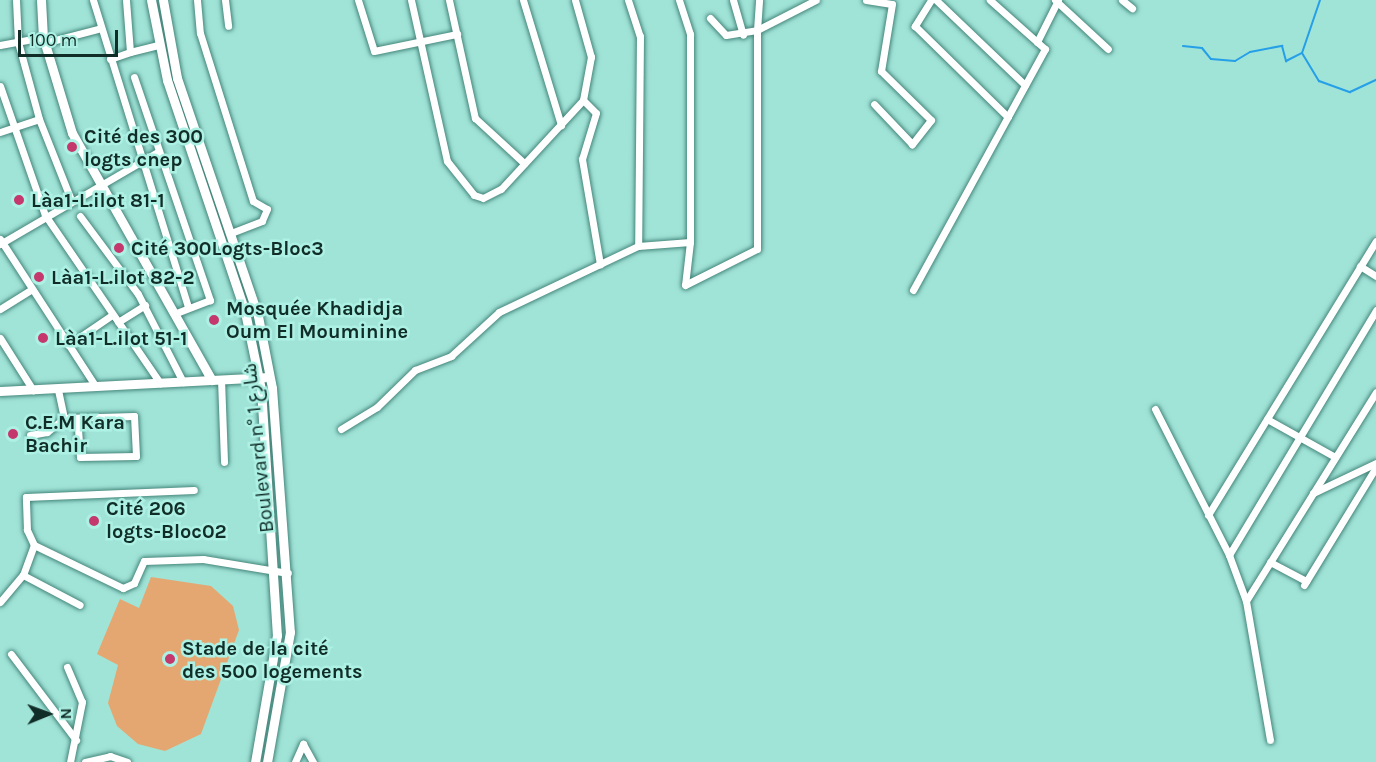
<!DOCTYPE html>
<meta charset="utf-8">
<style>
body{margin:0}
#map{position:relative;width:1376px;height:762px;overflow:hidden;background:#a0e3d7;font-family:Karla,"Noto Sans Arabic",sans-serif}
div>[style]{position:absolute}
.green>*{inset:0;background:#e5a771}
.stream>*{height:2px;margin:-1px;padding:0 1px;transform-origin:1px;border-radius:1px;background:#259fe8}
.roads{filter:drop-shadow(0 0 2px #45867b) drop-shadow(0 0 2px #45867b)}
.street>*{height:7px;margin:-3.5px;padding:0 3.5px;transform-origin:3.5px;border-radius:3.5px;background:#fff}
.secondary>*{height:9px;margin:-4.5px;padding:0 4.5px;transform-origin:4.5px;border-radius:4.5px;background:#fff}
.dots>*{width:16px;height:16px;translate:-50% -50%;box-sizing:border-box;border:3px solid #adf1e4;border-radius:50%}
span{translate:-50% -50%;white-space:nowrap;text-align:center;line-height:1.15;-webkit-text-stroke:5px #adf1e4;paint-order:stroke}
.poi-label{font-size:20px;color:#112d28;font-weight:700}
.left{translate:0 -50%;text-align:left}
.street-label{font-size:20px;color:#112d28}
.north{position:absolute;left:18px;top:684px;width:60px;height:60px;-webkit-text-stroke:4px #adf1e4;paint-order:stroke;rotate:89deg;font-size:16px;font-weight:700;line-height:24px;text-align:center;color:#112d28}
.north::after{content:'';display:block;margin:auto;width:21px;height:27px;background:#112d28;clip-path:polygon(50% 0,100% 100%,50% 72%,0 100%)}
.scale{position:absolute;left:18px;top:30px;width:100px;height:27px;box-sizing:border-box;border:3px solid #112d28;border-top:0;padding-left:8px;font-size:18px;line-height:21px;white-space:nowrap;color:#112d28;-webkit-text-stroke:4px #adf1e4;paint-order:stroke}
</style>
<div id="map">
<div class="green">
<div style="clip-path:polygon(151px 577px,211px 586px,233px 606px,239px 630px,201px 734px,165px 751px,138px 744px,117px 726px,108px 703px,118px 665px,97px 654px,120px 599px,139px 608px)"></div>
</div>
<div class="stream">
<div style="left:1183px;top:46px;width:19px;rotate:6deg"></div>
<div style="left:1202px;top:48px;width:14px;rotate:51deg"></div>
<div style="left:1211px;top:59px;width:24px;rotate:5deg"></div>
<div style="left:1235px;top:61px;width:17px;rotate:-31deg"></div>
<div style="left:1250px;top:52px;width:33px;rotate:-11deg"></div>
<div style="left:1282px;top:46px;width:16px;rotate:75deg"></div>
<div style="left:1286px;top:61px;width:18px;rotate:-27deg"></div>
<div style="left:1302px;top:53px;width:33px;rotate:59deg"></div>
<div style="left:1319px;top:81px;width:33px;rotate:20deg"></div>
<div style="left:1350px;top:92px;width:29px;rotate:-25deg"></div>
<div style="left:1302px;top:53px;width:56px;rotate:-71.2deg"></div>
</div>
<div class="roads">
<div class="street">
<div style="left:16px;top:0;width:42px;rotate:87.3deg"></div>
<div style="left:18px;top:42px;width:80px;rotate:74.7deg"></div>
<div style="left:39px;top:119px;width:87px;rotate:68.4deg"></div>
<div style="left:93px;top:0;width:321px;rotate:72.8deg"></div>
<div style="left:197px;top:0;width:33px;rotate:85deg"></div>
<div style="left:200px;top:33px;width:176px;rotate:72.5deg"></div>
<div style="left:253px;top:201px;width:16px;rotate:30deg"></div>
<div style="left:267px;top:209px;width:13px;rotate:113deg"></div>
<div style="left:262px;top:221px;width:34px;rotate:159deg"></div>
<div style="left:225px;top:0;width:26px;rotate:83deg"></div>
<div style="left:358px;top:0;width:53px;rotate:72.6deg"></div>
<div style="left:374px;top:51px;width:85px;rotate:-11.6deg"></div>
<div style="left:411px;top:0;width:165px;rotate:77.4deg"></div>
<div style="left:447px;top:161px;width:43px;rotate:51.5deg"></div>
<div style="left:474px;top:195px;width:9px;rotate:18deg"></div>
<div style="left:483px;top:198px;width:20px;rotate:-27deg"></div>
<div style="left:501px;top:189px;width:121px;rotate:-47.3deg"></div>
<div style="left:583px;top:100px;width:44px;rotate:-79.5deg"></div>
<div style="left:591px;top:57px;width:59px;rotate:-105.7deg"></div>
<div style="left:449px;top:0;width:121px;rotate:77.6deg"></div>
<div style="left:475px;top:118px;width:67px;rotate:42.6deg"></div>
<div style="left:523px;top:0;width:131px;rotate:73.1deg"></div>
<div style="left:628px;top:0;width:38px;rotate:72deg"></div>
<div style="left:640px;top:36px;width:210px;rotate:90.5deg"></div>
<div style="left:679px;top:0;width:36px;rotate:72deg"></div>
<div style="left:690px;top:34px;width:208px;rotate:90deg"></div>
<div style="left:733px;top:0;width:36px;rotate:74deg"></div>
<div style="left:866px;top:0;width:26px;rotate:9deg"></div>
<div style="left:892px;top:4px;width:68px;rotate:99.3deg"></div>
<div style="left:881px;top:71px;width:70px;rotate:44.4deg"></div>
<div style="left:931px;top:120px;width:31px;rotate:128deg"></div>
<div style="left:912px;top:144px;width:55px;rotate:-133.5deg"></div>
<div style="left:931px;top:0;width:31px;rotate:122deg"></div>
<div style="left:915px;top:26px;width:130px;rotate:44.4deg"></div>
<div style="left:936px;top:0;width:123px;rotate:43.7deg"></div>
<div style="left:1055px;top:0;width:72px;rotate:42.8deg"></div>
<div style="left:1122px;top:0;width:13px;rotate:39deg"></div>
<div style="left:710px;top:18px;width:23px;rotate:47deg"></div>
<div style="left:726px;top:35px;width:31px;rotate:-9deg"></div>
<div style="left:757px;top:30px;width:30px;rotate:-86deg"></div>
<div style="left:1037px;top:42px;width:47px;rotate:-63.4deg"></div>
<div style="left:44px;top:43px;width:59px;rotate:-14.7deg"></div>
<div style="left:0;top:45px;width:44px;rotate:-10.5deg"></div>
<div style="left:130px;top:52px;width:29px;rotate:-14deg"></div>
<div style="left:110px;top:59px;width:21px;rotate:-19deg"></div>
<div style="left:130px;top:52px;width:52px;rotate:-94.4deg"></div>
<div style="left:134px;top:77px;width:236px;rotate:71.2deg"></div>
<div style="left:210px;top:300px;width:34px;rotate:159deg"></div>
<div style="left:0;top:86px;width:137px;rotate:70.8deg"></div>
<div style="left:45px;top:215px;width:204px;rotate:55.6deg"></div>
<div style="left:583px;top:100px;width:18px;rotate:45deg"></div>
<div style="left:596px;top:113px;width:48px;rotate:106.9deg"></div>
<div style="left:582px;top:159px;width:107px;rotate:80.3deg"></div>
<div style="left:0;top:132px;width:41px;rotate:-18.4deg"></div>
<div style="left:80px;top:216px;width:97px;rotate:53.4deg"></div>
<div style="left:138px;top:294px;width:99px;rotate:62.9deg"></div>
<div style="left:0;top:239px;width:176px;rotate:57deg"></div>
<div style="left:0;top:244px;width:184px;rotate:-30.3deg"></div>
<div style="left:1360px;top:266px;width:19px;rotate:32deg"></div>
<div style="left:913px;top:290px;width:275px;rotate:-61.3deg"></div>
<div style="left:1045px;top:49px;width:74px;rotate:-138.3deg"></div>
<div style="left:0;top:309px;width:36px;rotate:-32deg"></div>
<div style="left:118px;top:322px;width:32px;rotate:-32deg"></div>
<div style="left:0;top:338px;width:62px;rotate:57.6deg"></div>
<div style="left:68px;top:345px;width:53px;rotate:-34.3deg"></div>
<div style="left:221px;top:379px;width:83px;rotate:87.9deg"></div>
<div style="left:1155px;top:409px;width:164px;rotate:63.1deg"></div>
<div style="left:1229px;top:555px;width:49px;rotate:69.7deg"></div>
<div style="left:1246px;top:601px;width:141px;rotate:80.2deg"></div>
<div style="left:64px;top:418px;width:70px;rotate:-1.6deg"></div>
<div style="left:134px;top:416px;width:40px;rotate:87.1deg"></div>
<div style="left:136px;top:456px;width:56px;rotate:179deg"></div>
<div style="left:80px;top:457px;width:39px;rotate:-94deg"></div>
<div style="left:1267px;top:419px;width:78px;rotate:29.2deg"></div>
<div style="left:341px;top:429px;width:42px;rotate:-31.4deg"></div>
<div style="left:377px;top:407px;width:53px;rotate:-44.2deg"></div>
<div style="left:415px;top:370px;width:39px;rotate:-21deg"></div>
<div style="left:451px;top:356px;width:65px;rotate:-42.5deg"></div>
<div style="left:499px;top:312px;width:154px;rotate:-25.4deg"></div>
<div style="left:638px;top:246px;width:52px;rotate:-4.4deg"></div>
<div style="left:690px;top:242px;width:43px;rotate:96.6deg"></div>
<div style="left:685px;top:285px;width:80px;rotate:-26.6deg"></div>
<div style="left:757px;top:249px;width:219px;rotate:-90deg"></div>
<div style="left:757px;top:30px;width:66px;rotate:-27deg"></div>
<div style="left:30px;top:435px;width:17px;rotate:-10deg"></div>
<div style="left:47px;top:432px;width:22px;rotate:-39deg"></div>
<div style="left:64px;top:418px;width:30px;rotate:-102deg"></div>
<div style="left:1313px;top:493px;width:70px;rotate:-25.5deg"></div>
<div style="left:1208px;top:515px;width:321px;rotate:-58.5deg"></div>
<div style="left:34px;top:545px;width:17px;rotate:-115deg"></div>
<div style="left:27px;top:530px;width:33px;rotate:-92deg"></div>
<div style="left:26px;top:497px;width:168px;rotate:-2.4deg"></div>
<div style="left:1229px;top:555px;width:286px;rotate:-59deg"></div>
<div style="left:1270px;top:562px;width:41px;rotate:27.8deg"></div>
<div style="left:23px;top:575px;width:64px;rotate:27.8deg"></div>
<div style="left:1304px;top:585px;width:138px;rotate:-58.6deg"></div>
<div style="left:1246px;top:601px;width:246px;rotate:-58.1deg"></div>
<div style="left:0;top:602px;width:35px;rotate:-50deg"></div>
<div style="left:23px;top:575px;width:32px;rotate:-70deg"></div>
<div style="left:34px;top:545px;width:99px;rotate:25.8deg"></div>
<div style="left:123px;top:588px;width:12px;rotate:-24deg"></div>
<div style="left:134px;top:583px;width:24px;rotate:-66deg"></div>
<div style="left:144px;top:561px;width:59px;rotate:-1.9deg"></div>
<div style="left:203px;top:559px;width:86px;rotate:9.4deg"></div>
<div style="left:11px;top:654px;width:108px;rotate:52.9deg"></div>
<div style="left:67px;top:667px;width:38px;rotate:67deg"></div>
<div style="left:82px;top:702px;width:61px;rotate:101.3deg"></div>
<div style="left:85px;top:762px;width:26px;rotate:-13deg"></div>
<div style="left:110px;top:756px;width:18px;rotate:19deg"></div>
<div style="left:295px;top:762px;width:20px;rotate:-66deg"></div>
<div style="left:303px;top:744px;width:21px;rotate:61deg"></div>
</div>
<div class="secondary">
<div style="left:41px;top:0;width:37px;rotate:87deg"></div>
<div style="left:43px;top:37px;width:100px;rotate:73.2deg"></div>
<div style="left:72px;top:133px;width:284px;rotate:60.5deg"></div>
<div style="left:151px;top:0;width:82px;rotate:78.7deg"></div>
<div style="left:167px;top:80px;width:245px;rotate:71.4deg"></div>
<div style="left:245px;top:312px;width:79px;rotate:78.3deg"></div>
<div style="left:261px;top:389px;width:247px;rotate:86.3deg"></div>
<div style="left:277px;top:635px;width:129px;rotate:99.8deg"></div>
<div style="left:163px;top:0;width:79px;rotate:79.8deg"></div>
<div style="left:177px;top:78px;width:251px;rotate:71.2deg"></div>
<div style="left:258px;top:316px;width:73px;rotate:79deg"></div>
<div style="left:272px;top:388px;width:245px;rotate:85.8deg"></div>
<div style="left:290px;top:632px;width:132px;rotate:100deg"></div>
<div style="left:0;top:391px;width:265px;rotate:-3deg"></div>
</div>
</div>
<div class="dots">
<div style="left:72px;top:147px;background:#c4386d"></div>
<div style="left:19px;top:200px;background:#c4386d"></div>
<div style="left:119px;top:248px;background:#c4386d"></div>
<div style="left:39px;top:277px;background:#c4386d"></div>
<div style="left:214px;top:320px;background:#c4386d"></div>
<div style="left:43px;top:338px;background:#c4386d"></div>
<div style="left:13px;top:434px;background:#c4386d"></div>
<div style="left:94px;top:521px;background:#c4386d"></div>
<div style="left:170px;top:659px;background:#c4386d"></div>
</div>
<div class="poi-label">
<span class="left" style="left:84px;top:148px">Cité des 300<br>logts cnep</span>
<span class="left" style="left:31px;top:200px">Làa1-L.ilot 81-1</span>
<span class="left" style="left:131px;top:248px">Cité 300Logts-Bloc3</span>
<span class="left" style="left:51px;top:277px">Làa1-L.ilot 82-2</span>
<span class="left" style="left:226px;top:320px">Mosquée Khadidja<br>Oum El Mouminine</span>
<span class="left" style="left:55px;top:338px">Làa1-L.ilot 51-1</span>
<span class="left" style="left:25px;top:434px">C.E.M Kara<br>Bachir</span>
<span class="left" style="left:106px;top:520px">Cité 206<br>logts-Bloc02</span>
<span class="left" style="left:182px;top:660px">Stade de la cité<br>des 500 logements</span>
</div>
<div class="street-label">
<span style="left:258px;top:448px;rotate:-96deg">Boulevard n° شارع 1</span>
</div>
<div class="north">N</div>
<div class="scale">100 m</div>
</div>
